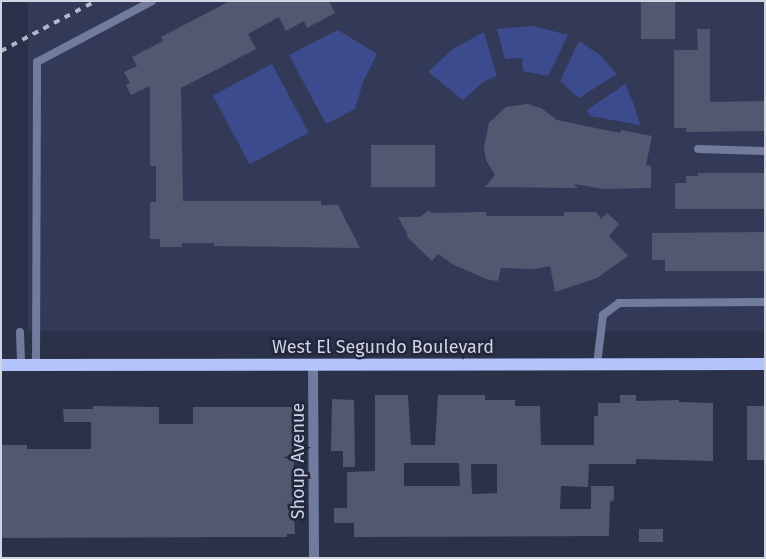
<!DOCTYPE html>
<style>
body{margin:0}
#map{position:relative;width:766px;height:559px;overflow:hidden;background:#2b3148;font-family:"Fira Sans",sans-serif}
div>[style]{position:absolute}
.built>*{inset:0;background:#333a57;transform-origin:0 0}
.green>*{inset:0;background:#3c4a8e;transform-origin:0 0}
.building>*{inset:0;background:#515870;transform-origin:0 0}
.service>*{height:8px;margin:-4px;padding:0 4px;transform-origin:4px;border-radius:4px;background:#717b9d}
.minor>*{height:10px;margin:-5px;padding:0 5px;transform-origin:5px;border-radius:5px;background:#717b9d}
.primary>*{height:12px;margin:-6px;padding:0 6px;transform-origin:6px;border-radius:6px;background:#b3c3fb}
.rail>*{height:4px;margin-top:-2px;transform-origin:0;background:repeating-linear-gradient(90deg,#b2b6c7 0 6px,transparent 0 12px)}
span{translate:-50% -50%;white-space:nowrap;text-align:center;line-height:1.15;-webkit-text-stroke:5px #22273d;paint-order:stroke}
.street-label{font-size:18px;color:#d0d4e3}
.frame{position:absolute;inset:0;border:2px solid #d0d4e3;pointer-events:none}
</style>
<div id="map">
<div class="built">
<div style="left:28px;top:1px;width:737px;height:330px"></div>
</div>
<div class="green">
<div style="clip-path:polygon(533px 26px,568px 35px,548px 76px,523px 71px,522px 58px,505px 59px,497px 29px)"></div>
<div style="clip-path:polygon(338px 30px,377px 54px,363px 82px,355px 109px,326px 124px,289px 55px)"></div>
<div style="clip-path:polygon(484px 32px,497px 76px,483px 82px,463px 100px,428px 72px,453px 49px)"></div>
<div style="clip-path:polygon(579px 41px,600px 55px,617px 74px,579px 98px,560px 81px)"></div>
<div style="left:272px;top:64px;width:78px;height:67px;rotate:62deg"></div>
<div style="clip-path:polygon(625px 84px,634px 105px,640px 125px,590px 116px,587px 110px)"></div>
</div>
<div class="building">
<div style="clip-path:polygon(230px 1px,329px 1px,335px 13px,307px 28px,304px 21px,286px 31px,279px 17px,248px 34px,256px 49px,181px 88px,183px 201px,321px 201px,321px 205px,338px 205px,360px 248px,214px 246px,214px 243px,182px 243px,182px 247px,160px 247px,160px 239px,150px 239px,150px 202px,156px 202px,156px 166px,150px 166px,150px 86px,131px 95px,126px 85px,130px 83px,124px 72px,137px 66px,132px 57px,163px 41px,161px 37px)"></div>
<div style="left:641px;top:1px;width:34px;height:38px"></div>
<div style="clip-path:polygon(697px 29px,710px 29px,710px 102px,765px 101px,765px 131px,686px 132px,686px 128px,674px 128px,674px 50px,698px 50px)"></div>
<div style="clip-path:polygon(527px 104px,541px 108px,557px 120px,620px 133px,621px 130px,652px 136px,646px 165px,651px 166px,651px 188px,604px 189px,574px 184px,578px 188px,485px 187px,495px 175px,486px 160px,484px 147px,489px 123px,506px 107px)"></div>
<div style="left:371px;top:145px;width:64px;height:42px"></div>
<div style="clip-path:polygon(698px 173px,765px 173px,765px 209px,675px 209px,675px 183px,686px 183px,686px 176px,698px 176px)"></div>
<div style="clip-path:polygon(429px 210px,431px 213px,486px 212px,486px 216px,564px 216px,564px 212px,596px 212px,601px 219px,607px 213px,619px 224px,609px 236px,628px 256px,597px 278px,555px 292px,550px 266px,536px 269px,501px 268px,498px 281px,489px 280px,454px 265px,438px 254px,432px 261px,406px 236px,408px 235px,398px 217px,420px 217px)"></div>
<div style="clip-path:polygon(765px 232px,765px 271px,665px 271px,665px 260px,652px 260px,652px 233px)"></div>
<div style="clip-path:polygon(evenodd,375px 395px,408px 395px,411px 445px,435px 445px,438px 395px,485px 395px,485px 400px,515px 400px,515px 406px,540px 406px,541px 445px,594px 445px,594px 416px,598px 416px,598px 403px,620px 403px,620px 395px,636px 395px,636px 401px,679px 400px,679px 402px,713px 403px,713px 461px,636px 459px,636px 464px,589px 464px,588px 487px,561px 486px,560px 509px,591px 509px,591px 486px,614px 486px,614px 500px,610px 502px,609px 536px,354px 537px,354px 523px,334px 523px,334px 508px,347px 508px,347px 472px,375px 471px,375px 395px,404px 463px,459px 463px,460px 486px,404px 486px,404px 463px,375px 395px,471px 464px,497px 464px,497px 493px,472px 494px,471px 464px)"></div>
<div style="clip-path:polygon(332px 399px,354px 400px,355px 467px,343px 467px,343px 451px,331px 451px)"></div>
<div style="clip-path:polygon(93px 406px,159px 407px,159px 424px,193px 424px,193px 407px,300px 407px,300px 455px,297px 455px,297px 462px,294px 462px,292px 480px,295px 534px,287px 534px,287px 537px,1px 538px,1px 445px,27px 445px,27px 449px,91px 449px,91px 422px,64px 422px,63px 409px,93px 409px)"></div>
<div style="left:747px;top:406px;width:18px;height:54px"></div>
<div style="left:639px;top:529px;width:24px;height:13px"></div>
</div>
<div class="service">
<div style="left:698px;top:149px;width:67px;rotate:1.7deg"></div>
<div style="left:20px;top:332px;width:33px;rotate:88deg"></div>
<div style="left:597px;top:364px;width:49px;rotate:-83deg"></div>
<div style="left:603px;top:315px;width:20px;rotate:-37deg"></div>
<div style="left:619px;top:303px;width:146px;rotate:-0.4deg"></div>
<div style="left:36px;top:365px;width:303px;rotate:-89.8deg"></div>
<div style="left:37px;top:62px;width:130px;rotate:-27.9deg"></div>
</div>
<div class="minor">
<div style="left:313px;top:364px;width:194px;rotate:89.7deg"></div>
</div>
<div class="primary">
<div style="left:1px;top:365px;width:764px;rotate:-0.07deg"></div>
</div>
<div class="rail">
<div style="left:1px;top:51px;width:107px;rotate:-27.8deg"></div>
</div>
<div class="street-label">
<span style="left:383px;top:347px">West El Segundo Boulevard</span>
<span style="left:298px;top:461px;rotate:-90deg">Shoup Avenue</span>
</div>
<div class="frame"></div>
</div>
